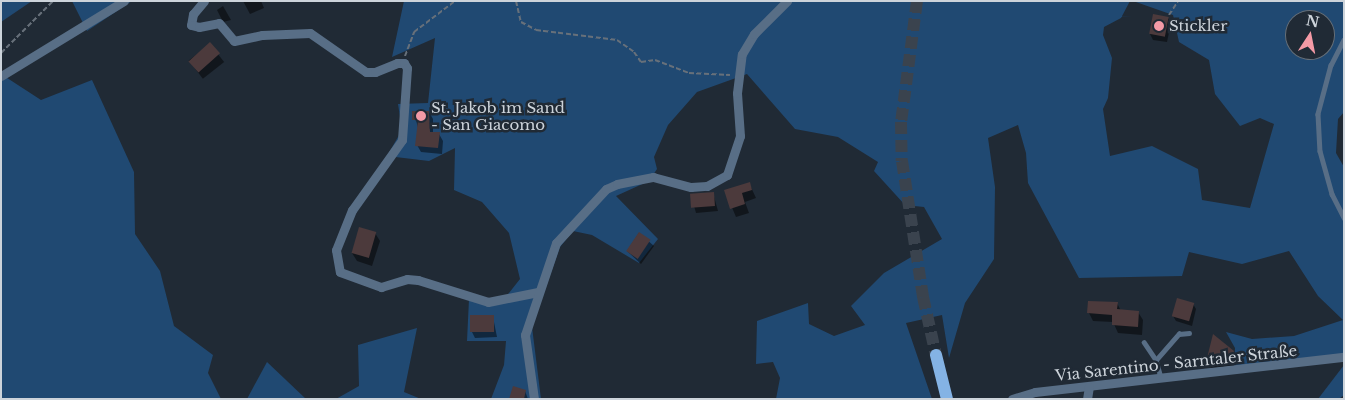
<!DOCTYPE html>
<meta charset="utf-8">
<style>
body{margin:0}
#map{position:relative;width:1345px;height:400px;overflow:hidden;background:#202a35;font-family:"Libre Baskerville",serif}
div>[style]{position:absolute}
.green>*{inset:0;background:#204972}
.shadow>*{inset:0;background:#0007;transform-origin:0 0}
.building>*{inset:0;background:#4c3a3c;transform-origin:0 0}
.primary-tunnel>*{height:12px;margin-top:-6px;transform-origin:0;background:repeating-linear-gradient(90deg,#3a434e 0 12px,transparent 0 18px)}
.path>*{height:2px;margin-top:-1px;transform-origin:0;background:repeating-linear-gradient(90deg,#67707a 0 5px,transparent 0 7.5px)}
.service>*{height:4.5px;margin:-2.25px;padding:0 2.25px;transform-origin:2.25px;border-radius:2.25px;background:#586e86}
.minor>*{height:9px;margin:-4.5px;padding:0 4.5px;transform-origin:4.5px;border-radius:4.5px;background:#586e86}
.primary>*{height:12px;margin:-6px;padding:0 6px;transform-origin:6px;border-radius:6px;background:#84b3e5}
.dots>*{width:14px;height:14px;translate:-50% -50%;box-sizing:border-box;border:2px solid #202a35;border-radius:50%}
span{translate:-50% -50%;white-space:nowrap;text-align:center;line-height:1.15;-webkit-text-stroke:5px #202a35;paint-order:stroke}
.poi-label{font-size:15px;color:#ccd3da}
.left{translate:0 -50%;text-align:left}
.street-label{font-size:15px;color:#ccd3da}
.frame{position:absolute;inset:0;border:2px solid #ccd3da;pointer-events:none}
.north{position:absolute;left:1285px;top:10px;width:50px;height:50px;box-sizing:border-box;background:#202a35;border:1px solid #656e77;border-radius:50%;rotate:11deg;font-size:14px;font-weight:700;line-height:20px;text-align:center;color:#ccd3da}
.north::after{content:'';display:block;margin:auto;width:18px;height:22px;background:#f49aa6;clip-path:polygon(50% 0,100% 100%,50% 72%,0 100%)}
</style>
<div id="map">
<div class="green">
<div style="clip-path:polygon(1px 1px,32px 1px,1px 22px)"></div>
<div style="clip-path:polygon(72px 1px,132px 1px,87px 31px)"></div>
<div style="clip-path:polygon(evenodd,404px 1px,1130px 1px,1121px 18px,1104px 27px,1103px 35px,1112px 58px,1108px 98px,1103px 109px,1110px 156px,1152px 146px,1198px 169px,1202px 200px,1250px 208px,1274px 124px,1260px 118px,1240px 126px,1215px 94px,1209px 60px,1179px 42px,1173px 15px,1133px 1px,1344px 1px,1344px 112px,1338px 119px,1336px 153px,1344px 167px,1344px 357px,1234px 369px,1235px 348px,1226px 332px,1252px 339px,1294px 336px,1343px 320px,1318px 296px,1289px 251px,1242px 264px,1189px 252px,1182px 276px,1079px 278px,1028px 183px,1026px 153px,1018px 125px,988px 138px,995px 187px,994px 259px,965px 303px,949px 358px,942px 315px,906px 323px,932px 399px,776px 399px,780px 378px,773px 362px,756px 364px,757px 321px,808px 303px,809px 324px,834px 336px,865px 325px,851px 306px,884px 273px,942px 239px,924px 207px,905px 205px,874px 171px,878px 162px,838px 137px,795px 129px,747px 74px,697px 92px,668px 125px,654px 157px,657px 169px,649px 181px,616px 196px,658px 239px,639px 263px,592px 235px,573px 231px,560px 247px,532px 327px,541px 399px,491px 399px,504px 365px,506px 341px,467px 341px,469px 299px,505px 298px,520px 279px,509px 233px,482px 202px,454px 190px,455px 148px,429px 161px,387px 156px,402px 130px,398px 104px,428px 103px,435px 38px,392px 57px,404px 1px,1295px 20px,1325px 20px,1325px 50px,1295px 50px,1295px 20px)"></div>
<div style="clip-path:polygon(1px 74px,41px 100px,92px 80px,134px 172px,135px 234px,160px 271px,174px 326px,213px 355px,208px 373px,221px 399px,1px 399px)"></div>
<div style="clip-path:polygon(417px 328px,404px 392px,421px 399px,336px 399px,359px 386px,358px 345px)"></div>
<div style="clip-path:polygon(267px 362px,306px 399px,247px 399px)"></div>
<div style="clip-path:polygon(1344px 365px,1344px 395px,1339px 399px,1318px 399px)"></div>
</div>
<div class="shadow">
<div style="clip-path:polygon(243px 1px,261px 1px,264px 8px,250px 14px)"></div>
<div style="clip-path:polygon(223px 6px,231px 20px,223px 22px,217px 10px)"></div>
<div style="clip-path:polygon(1168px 18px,1171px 23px,1167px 42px,1153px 40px,1150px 34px)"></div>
<div style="left:210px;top:44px;width:23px;height:27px;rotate:52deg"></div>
<div style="clip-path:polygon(414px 112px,429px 112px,433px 119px,433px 133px,439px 134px,443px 141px,442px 154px,421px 152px,417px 145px,418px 128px)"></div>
<div style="clip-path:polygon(749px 183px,756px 198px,745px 202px,749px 213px,736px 217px,725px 191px)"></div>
<div style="clip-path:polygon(713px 193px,718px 211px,696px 213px,691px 195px)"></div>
<div style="clip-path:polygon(375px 233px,380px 241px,372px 266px,357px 261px,352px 253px)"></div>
<div style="clip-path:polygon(639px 233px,654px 246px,641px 264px,627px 251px)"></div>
<div style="clip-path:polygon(1117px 303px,1121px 311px,1138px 312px,1143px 320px,1142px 335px,1118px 333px,1113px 322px,1093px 321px,1089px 313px)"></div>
<div style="clip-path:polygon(1193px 304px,1196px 309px,1192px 326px,1176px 321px,1173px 316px)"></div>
<div style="clip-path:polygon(493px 317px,497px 337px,475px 338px,472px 332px)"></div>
<div style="clip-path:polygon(1214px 336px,1233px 352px,1238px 360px,1235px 367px,1212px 370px,1208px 362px)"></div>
<div style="clip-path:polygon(525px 391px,528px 399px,511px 399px)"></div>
</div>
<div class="building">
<div style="left:1153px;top:14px;width:16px;height:20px;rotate:11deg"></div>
<div style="left:210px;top:42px;width:15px;height:29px;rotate:48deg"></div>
<div style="clip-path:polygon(412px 111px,429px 111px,430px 132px,440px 132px,438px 148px,415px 146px,418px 120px,412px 120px)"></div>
<div style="clip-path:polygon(750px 182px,752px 190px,742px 193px,745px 204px,730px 209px,724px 190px)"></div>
<div style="left:714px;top:192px;width:14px;height:24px;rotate:86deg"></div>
<div style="left:359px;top:227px;width:18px;height:27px;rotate:16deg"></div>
<div style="left:639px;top:232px;width:14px;height:23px;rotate:34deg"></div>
<div style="left:1177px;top:298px;width:18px;height:19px;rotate:16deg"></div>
<div style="clip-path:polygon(1088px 301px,1118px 302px,1117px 309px,1139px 311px,1138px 327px,1112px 325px,1112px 315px,1087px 313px)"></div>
<div style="left:494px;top:315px;width:17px;height:24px;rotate:90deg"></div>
<div style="clip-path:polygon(1213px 334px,1234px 351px,1231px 359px,1206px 362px)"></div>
<div style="clip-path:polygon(513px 386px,526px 390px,524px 399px,509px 399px)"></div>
</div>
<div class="primary-tunnel">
<div style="left:917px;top:1px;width:122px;rotate:97.5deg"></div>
<div style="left:901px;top:122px;width:39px;rotate:89deg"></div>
<div style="left:902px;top:161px;width:138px;rotate:81.2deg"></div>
<div style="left:923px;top:297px;width:59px;rotate:77.4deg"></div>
</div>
<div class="path">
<div style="left:516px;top:1px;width:22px;rotate:77deg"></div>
<div style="left:521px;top:22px;width:17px;rotate:28deg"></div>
<div style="left:536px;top:30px;width:82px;rotate:7deg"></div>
<div style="left:617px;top:40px;width:21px;rotate:35deg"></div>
<div style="left:634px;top:52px;width:12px;rotate:55deg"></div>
<div style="left:641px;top:62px;width:14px;rotate:-8deg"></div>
<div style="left:655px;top:60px;width:36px;rotate:21deg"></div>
<div style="left:689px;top:73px;width:41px;rotate:2.8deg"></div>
<div style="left:1169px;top:15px;width:17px;rotate:-57deg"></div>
<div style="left:1px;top:53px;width:74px;rotate:-45deg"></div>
<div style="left:405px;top:56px;width:26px;rotate:-69deg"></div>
<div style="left:414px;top:32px;width:51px;rotate:-37.1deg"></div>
</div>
<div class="service">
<div style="left:1344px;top:40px;width:28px;rotate:117deg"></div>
<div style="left:1331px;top:65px;width:51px;rotate:104.9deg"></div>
<div style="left:1318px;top:114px;width:37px;rotate:87deg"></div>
<div style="left:1320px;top:151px;width:45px;rotate:74.4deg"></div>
<div style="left:1332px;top:194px;width:27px;rotate:63deg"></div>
<div style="left:1144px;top:342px;width:22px;rotate:56deg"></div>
<div style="left:1156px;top:360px;width:18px;rotate:74deg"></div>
<div style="left:1156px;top:360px;width:35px;rotate:-49deg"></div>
<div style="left:1179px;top:334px;width:10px;rotate:-6deg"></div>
</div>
<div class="minor">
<div style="left:204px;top:1px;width:17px;rotate:130deg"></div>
<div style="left:193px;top:14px;width:11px;rotate:100deg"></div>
<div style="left:191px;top:25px;width:8px;rotate:14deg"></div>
<div style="left:199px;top:27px;width:20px;rotate:-11deg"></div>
<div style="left:219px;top:23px;width:23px;rotate:50deg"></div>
<div style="left:234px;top:41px;width:29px;rotate:-12deg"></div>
<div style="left:262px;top:35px;width:48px;rotate:-2.4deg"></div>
<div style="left:310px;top:33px;width:68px;rotate:34.9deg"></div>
<div style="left:366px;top:72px;width:9px"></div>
<div style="left:375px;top:72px;width:24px;rotate:-22deg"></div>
<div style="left:397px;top:63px;width:7px"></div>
<div style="left:404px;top:63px;width:6px;rotate:59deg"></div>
<div style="left:407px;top:68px;width:72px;rotate:94deg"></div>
<div style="left:402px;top:140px;width:86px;rotate:125.5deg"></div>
<div style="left:352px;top:210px;width:43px;rotate:111.8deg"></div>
<div style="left:336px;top:250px;width:22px;rotate:80deg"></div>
<div style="left:340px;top:272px;width:44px;rotate:20.1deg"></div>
<div style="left:381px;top:287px;width:27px;rotate:-17deg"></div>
<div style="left:407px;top:279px;width:11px;rotate:5deg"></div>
<div style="left:418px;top:280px;width:73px;rotate:17.4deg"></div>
<div style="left:488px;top:302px;width:51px;rotate:-11.3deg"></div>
<div style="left:1px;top:76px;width:144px;rotate:-31.4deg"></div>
<div style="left:534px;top:399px;width:65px;rotate:-98deg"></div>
<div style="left:525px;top:335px;width:97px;rotate:-71.4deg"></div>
<div style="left:556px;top:243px;width:74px;rotate:-47.2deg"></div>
<div style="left:606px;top:189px;width:12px;rotate:-24deg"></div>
<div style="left:617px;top:184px;width:37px;rotate:-11deg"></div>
<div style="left:653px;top:177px;width:39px;rotate:15deg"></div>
<div style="left:691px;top:187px;width:16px;rotate:-4deg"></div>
<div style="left:707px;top:186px;width:23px;rotate:-29deg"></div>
<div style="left:727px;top:175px;width:41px;rotate:-71.6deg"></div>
<div style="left:740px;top:136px;width:43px;rotate:-94deg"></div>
<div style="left:737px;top:93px;width:39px;rotate:-83deg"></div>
<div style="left:742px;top:54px;width:23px;rotate:-59deg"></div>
<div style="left:754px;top:34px;width:47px;rotate:-45deg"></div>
<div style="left:1012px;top:399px;width:24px;rotate:-17deg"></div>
<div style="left:1035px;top:392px;width:311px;rotate:-6.5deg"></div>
<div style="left:1087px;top:399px;width:12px;rotate:-81deg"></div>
</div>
<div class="primary">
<div style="left:936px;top:355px;width:45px;rotate:76deg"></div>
</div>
<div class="dots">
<div style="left:1159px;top:26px;background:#f49aa6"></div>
<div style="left:421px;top:116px;background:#f49aa6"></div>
</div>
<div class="poi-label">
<span class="left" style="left:1169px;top:26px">Stickler</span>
<span class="left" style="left:431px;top:116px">St. Jakob im Sand<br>- San Giacomo</span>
</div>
<div class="street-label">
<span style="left:1176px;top:363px;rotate:-6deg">Via Sarentino - Sarntaler Straße</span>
</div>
<div class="frame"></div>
<div class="north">N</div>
</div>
